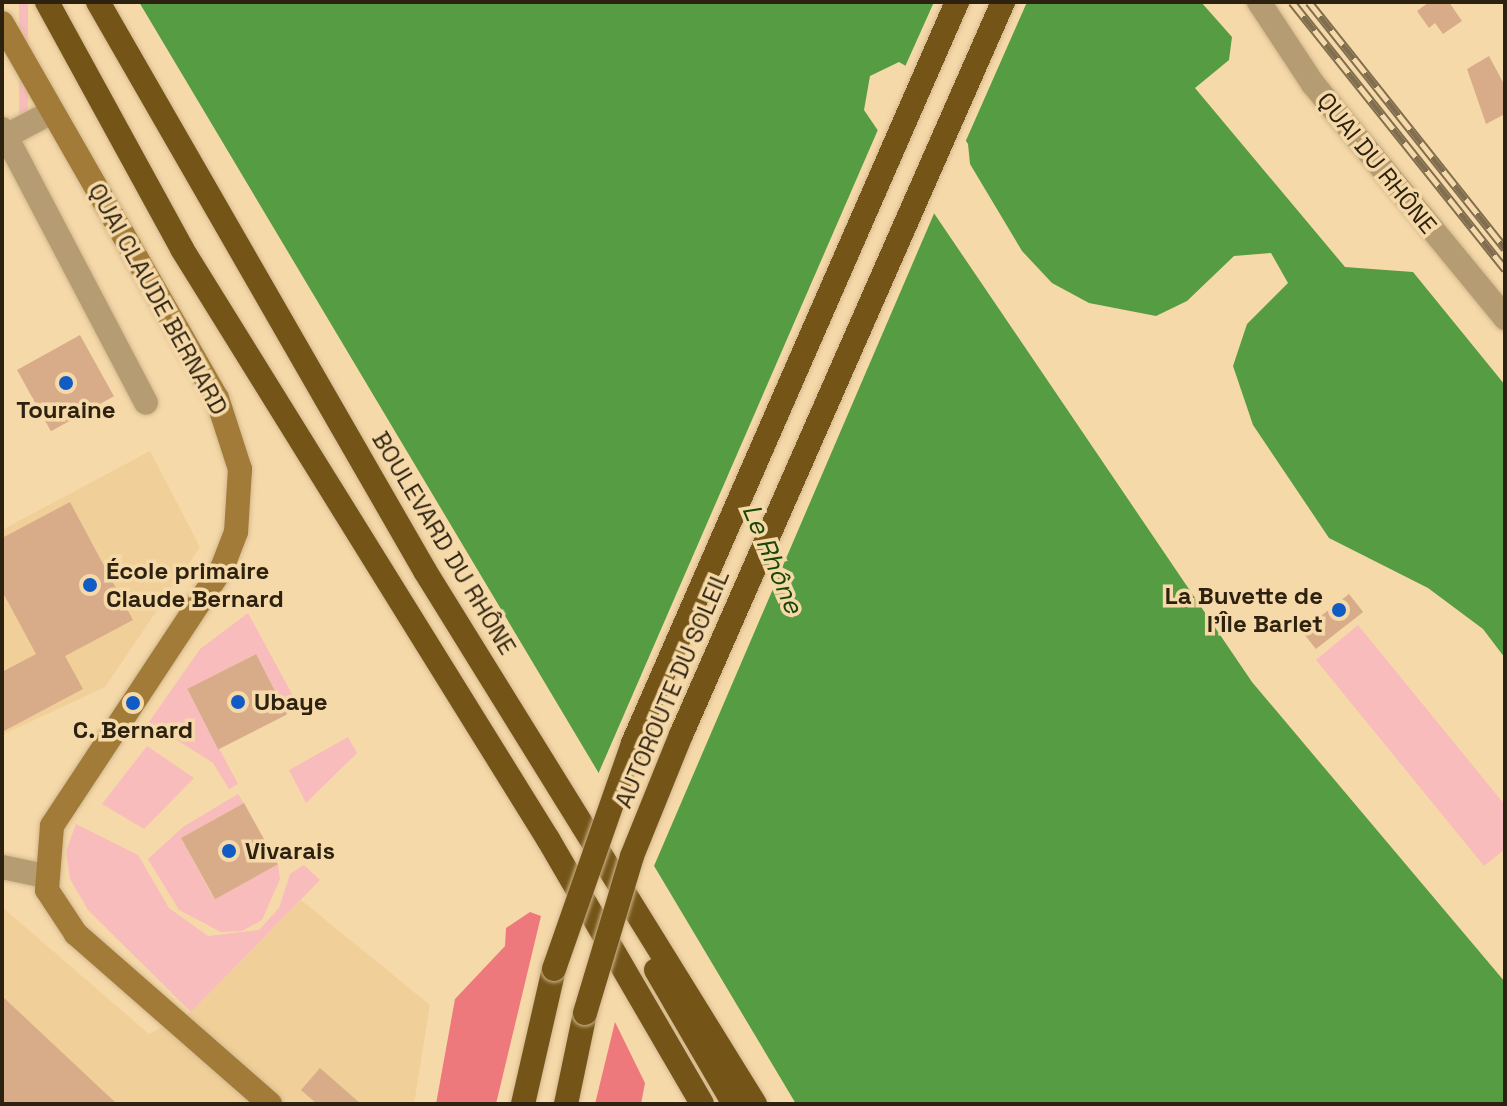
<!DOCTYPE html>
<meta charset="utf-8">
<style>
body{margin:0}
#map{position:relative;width:1507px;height:1106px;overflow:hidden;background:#f6d9a9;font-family:"Space Grotesk",sans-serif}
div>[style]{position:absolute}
.built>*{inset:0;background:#f1cf98}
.green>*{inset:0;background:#f8bcbc;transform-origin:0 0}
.forest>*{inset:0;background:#ee797d}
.water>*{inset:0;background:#569c42}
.pier>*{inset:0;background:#f6d9a9}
.building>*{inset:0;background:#d8ac89;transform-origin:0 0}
.roads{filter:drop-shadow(0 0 2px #d2b88d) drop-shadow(0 0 2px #d2b88d)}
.street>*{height:24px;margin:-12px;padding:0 12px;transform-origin:12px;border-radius:12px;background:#b69c72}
.secondary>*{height:24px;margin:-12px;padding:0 12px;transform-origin:12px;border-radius:12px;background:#a17b37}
.highway>*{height:24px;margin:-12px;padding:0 12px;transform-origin:12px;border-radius:12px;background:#745417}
.rail>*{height:9px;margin-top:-4.5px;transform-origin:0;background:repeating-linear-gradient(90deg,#f6d9a9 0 18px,#806e4f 0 36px);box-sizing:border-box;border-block:2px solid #806e4f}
.bridges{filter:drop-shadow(0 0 2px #d2b88d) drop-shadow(0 0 2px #d2b88d)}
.highway-bridge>*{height:24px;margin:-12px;padding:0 12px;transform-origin:12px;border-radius:12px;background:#745417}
.dots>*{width:22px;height:22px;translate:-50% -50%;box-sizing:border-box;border:4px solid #f6d9a9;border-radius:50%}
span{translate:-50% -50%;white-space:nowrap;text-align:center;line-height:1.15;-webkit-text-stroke:7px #f6d9a9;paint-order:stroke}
.street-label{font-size:24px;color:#2d2210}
.poi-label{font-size:24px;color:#2d2210;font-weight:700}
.left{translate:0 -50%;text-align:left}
.right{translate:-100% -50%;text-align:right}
.water-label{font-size:26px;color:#184707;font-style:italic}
.frame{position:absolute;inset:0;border:4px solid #2d2210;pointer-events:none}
</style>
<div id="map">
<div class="built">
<div style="clip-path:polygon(150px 451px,200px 547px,105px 687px,2px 735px,2px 530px)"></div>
<div style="clip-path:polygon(301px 900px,430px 1005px,414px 1104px,2px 1104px,2px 907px,149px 1034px,191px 1012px)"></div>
</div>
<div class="green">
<div style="left:19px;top:2px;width:9px;height:137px"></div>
<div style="clip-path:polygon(248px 613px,299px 707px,287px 714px,255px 654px,188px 690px,238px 784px,229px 789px,213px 763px,149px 722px,200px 649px)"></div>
<div style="clip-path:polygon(1358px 625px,1505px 805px,1505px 849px,1484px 866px,1316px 660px)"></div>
<div style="clip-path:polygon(348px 737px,357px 753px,306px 803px,289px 770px)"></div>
<div style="clip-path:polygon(147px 746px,194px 778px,144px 829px,102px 804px)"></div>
<div style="clip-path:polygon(238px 794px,244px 803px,181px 838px,214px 899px,278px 864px,280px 879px,262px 920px,242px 931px,221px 932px,179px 910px,148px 859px,183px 827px)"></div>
<div style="clip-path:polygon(76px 824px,138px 855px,169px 908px,208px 936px,259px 930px,279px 908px,290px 874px,304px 865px,320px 880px,191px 1012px,88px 910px,70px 879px,66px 851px)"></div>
</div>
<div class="forest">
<div style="clip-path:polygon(530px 912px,541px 916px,496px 1104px,436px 1104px,455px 999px,505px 946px,506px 928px)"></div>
<div style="clip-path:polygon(615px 1022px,645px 1083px,641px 1104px,595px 1104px)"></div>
</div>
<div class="water">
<div style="clip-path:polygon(139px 2px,1201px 2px,1232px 37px,1229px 60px,1195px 88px,1345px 267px,1413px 272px,1505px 385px,1505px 658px,1483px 629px,1428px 588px,1329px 538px,1253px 425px,1233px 366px,1247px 324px,1288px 283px,1271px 253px,1234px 256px,1187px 301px,1156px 316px,1089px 303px,1052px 283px,1022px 251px,970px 164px,968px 144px,923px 76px,899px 62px,870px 76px,864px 110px,1252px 682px,1505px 982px,1505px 1104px,796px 1104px)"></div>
</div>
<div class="pier">
<div style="clip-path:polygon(934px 2px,1027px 2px,964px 145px,920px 79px,904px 69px)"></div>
<div style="clip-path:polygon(880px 125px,936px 209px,651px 873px,596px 779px)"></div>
</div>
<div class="building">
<div style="clip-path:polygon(1429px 2px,1449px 2px,1462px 21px,1443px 34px,1435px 23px,1429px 28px,1417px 11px)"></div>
<div style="clip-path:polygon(1489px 56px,1505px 86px,1505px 114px,1486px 124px,1467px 69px)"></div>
<div style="left:80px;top:335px;width:70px;height:72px;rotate:61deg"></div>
<div style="clip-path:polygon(70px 502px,133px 620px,65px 656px,83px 689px,2px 732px,2px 672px,36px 654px,2px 591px,2px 538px)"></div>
<div style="left:1349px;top:594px;width:23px;height:60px;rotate:52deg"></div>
<div style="left:256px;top:654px;width:68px;height:77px;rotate:63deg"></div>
<div style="left:244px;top:803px;width:70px;height:72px;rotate:61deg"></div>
<div style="clip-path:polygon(2px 996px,117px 1104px,2px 1104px)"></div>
<div style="clip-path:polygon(320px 1068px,361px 1104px,317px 1104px,301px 1090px)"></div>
</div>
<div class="roads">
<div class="street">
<div style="left:1259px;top:2px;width:98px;rotate:56.6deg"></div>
<div style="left:1313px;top:84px;width:303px;rotate:50.6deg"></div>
<div style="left:2px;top:129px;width:8px;rotate:60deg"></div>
<div style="left:6px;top:136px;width:52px;rotate:-27.6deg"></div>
<div style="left:6px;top:136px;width:301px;rotate:62.3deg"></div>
<div style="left:2px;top:867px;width:44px;rotate:11.8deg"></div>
</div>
<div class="secondary">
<div style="left:2px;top:23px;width:432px;rotate:60.2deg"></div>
<div style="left:217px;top:398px;width:75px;rotate:72.1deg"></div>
<div style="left:240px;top:469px;width:63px;rotate:93.6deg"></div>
<div style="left:236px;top:532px;width:39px;rotate:111deg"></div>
<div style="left:222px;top:568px;width:309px;rotate:123.4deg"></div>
<div style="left:52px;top:826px;width:64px;rotate:94.5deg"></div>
<div style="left:47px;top:890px;width:53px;rotate:56.6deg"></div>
<div style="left:76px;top:934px;width:258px;rotate:41.2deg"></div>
</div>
<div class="highway">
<div style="left:47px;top:2px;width:281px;rotate:61.3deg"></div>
<div style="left:182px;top:249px;width:694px;rotate:58.19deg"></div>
<div style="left:548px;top:839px;width:306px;rotate:59.8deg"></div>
<div style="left:98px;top:2px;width:656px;rotate:60.11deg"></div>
<div style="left:425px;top:571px;width:627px;rotate:58.24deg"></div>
<div style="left:656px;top:970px;width:155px;rotate:59.8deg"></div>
<div style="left:523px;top:1104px;width:139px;rotate:-77.1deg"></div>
<div style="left:566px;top:1104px;width:93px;rotate:-78.2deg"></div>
</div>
</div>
<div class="rail">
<div style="left:1292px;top:2px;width:342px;rotate:51.4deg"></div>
<div style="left:1309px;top:2px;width:315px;rotate:51.5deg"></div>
</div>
<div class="bridges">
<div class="highway-bridge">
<div style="left:554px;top:969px;width:239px;rotate:-70.7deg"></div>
<div style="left:633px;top:743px;width:809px;rotate:-66.38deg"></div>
<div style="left:585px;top:1013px;width:164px;rotate:-73.3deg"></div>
<div style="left:632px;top:856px;width:131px;rotate:-68deg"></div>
<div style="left:681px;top:735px;width:801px;rotate:-66.28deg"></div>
</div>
</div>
<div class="dots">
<div style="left:66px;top:383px;background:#115bc5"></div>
<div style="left:90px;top:585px;background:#115bc5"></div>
<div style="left:1339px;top:610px;background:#115bc5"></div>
<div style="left:238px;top:702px;background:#115bc5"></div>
<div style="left:133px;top:703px;background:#115bc5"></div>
<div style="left:229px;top:851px;background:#115bc5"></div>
</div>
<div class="street-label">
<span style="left:1377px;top:163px;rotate:51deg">QUAI DU RHÔNE</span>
<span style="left:158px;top:299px;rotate:61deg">QUAI CLAUDE BERNARD</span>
<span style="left:444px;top:543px;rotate:59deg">BOULEVARD DU RHÔNE</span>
<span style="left:672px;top:689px;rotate:-67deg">AUTOROUTE DU SOLEIL</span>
</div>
<div class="poi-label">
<span style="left:66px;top:410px">Touraine</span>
<span class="left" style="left:106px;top:585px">École primaire<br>Claude Bernard</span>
<span class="right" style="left:1323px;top:610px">La Buvette de<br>l'Île Barlet</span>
<span class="left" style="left:254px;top:702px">Ubaye</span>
<span style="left:133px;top:730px">C. Bernard</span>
<span class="left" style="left:245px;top:851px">Vivarais</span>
</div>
<div class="water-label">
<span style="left:772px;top:559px;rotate:67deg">Le Rhône</span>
</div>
<div class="frame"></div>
</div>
